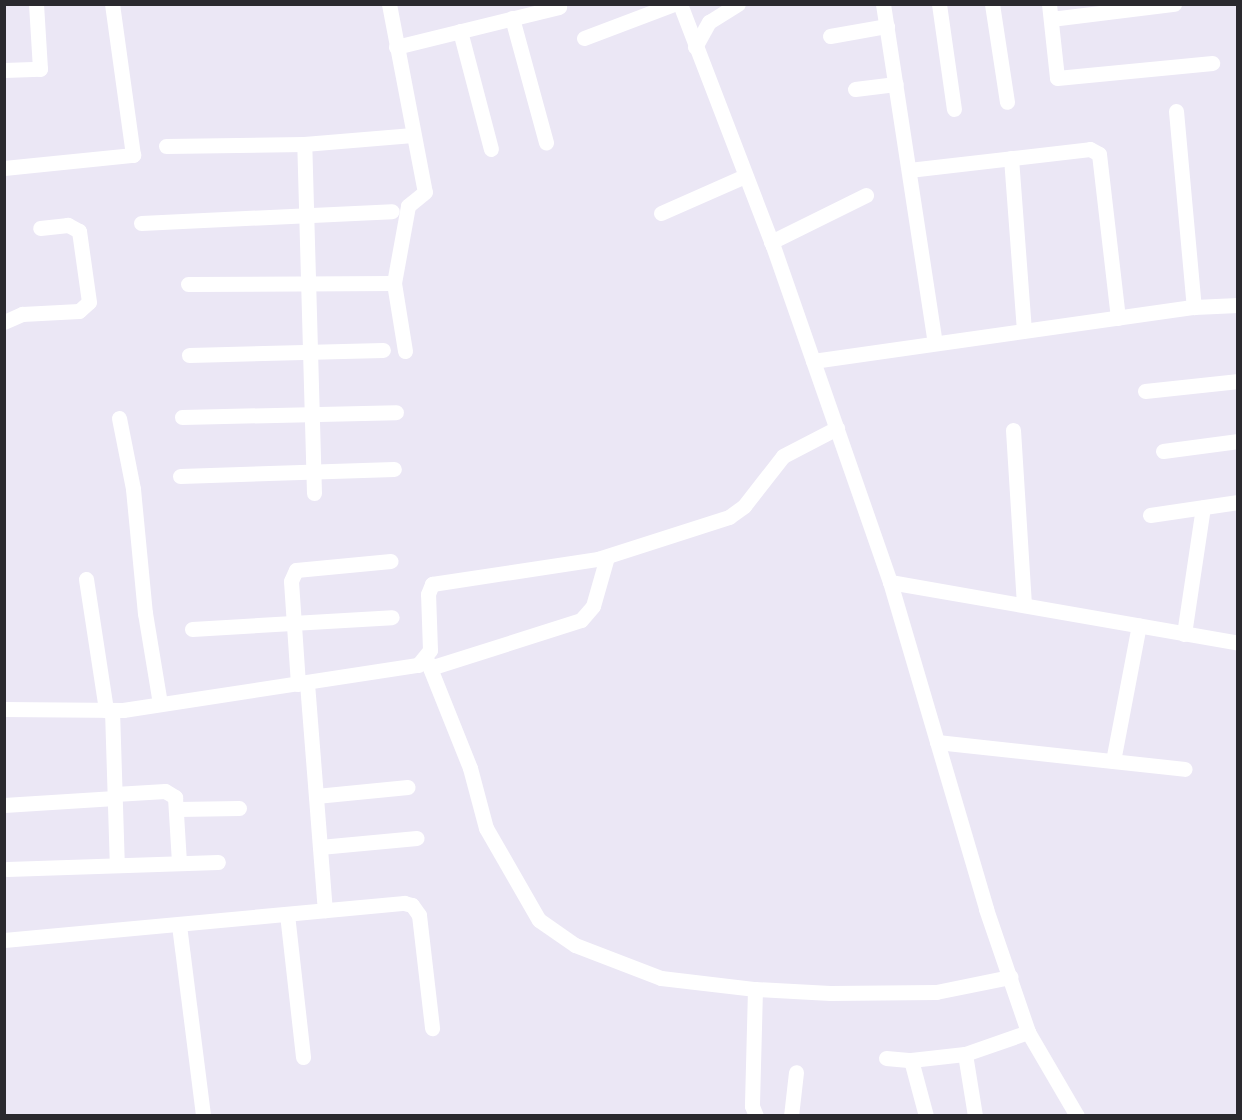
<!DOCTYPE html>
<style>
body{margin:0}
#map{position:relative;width:1242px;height:1120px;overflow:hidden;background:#ebe7f5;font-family:Arial,sans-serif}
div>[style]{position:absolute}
.minor>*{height:15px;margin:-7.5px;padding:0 7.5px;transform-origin:7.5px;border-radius:7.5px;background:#fff}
span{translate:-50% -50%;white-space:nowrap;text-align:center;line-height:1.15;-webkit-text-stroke:5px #fff;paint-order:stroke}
.frame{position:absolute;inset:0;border:6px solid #2a292e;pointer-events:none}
</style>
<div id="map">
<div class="minor">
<div style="left:389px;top:4px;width:191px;rotate:79.2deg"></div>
<div style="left:425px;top:192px;width:22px;rotate:141deg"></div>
<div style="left:408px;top:206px;width:78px;rotate:100.3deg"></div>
<div style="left:394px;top:283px;width:69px;rotate:80.8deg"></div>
<div style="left:680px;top:4px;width:259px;rotate:69deg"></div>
<div style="left:773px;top:246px;width:356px;rotate:70.8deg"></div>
<div style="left:890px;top:582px;width:341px;rotate:73.6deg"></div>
<div style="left:986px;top:909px;width:130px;rotate:71.1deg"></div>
<div style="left:1028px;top:1032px;width:97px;rotate:59.7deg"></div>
<div style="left:883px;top:4px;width:343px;rotate:81.3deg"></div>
<div style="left:939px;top:4px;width:106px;rotate:81.9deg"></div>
<div style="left:992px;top:4px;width:99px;rotate:81.3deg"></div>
<div style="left:1049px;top:4px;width:74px;rotate:83.8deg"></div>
<div style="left:1057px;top:78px;width:156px;rotate:-5.5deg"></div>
<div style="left:512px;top:18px;width:129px;rotate:74.7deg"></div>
<div style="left:1051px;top:19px;width:124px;rotate:-7deg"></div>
<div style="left:460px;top:31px;width:122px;rotate:75.3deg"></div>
<div style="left:830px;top:36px;width:58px;rotate:-10deg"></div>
<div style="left:584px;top:38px;width:96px;rotate:-20.7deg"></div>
<div style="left:396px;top:47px;width:168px;rotate:-13.8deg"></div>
<div style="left:695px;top:47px;width:29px;rotate:-61deg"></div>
<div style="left:709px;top:22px;width:34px;rotate:-32deg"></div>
<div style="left:4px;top:70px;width:36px;rotate:-2deg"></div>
<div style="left:40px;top:69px;width:65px;rotate:-93.5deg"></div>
<div style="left:855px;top:89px;width:41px;rotate:-7deg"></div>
<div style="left:1176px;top:111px;width:197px;rotate:84.8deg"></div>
<div style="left:166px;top:146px;width:138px;rotate:-0.8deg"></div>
<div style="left:1011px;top:158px;width:173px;rotate:85.7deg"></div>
<div style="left:4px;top:168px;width:130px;rotate:-5.8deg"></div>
<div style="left:133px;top:155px;width:152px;rotate:-97.9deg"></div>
<div style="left:909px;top:170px;width:182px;rotate:-6.6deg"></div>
<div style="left:1090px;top:149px;width:10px;rotate:29deg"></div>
<div style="left:1099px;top:154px;width:165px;rotate:83.4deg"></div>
<div style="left:661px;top:213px;width:92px;rotate:-23.8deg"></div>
<div style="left:141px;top:223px;width:251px;rotate:-2.7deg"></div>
<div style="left:771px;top:242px;width:106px;rotate:-26.3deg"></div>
<div style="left:188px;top:284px;width:206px;rotate:-0.3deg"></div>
<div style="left:4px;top:322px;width:20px;rotate:-24deg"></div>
<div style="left:22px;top:314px;width:57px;rotate:-3deg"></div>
<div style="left:79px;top:311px;width:13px;rotate:-42deg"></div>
<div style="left:89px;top:302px;width:72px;rotate:-98deg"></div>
<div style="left:79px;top:231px;width:13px;rotate:-151deg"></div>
<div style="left:68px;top:225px;width:28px;rotate:174deg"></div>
<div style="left:189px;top:355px;width:194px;rotate:-1.5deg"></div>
<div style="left:813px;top:361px;width:385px;rotate:-8.1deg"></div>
<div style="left:1194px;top:307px;width:44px;rotate:-2.6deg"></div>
<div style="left:1145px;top:391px;width:94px;rotate:-6.1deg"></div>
<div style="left:182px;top:417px;width:214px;rotate:-1.3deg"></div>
<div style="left:119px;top:418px;width:72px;rotate:78.8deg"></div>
<div style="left:133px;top:489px;width:125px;rotate:84.5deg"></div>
<div style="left:145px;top:613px;width:92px;rotate:80.6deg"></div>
<div style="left:1013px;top:430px;width:175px;rotate:86.4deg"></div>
<div style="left:1163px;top:451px;width:76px;rotate:-7.6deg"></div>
<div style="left:180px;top:476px;width:214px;rotate:-1.9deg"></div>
<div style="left:314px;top:493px;width:349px;rotate:-91.6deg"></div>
<div style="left:304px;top:144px;width:109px;rotate:-4.7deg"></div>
<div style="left:1150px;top:515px;width:89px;rotate:-8.4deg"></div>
<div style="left:86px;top:579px;width:133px;rotate:81.3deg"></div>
<div style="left:890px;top:582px;width:353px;rotate:9.9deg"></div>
<div style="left:192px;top:629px;width:200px;rotate:-3.4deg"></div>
<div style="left:1184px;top:634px;width:128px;rotate:-81.5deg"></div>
<div style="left:426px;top:658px;width:118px;rotate:68.2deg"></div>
<div style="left:470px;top:768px;width:62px;rotate:75.1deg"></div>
<div style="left:486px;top:828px;width:106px;rotate:60.1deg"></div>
<div style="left:539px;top:920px;width:44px;rotate:34.8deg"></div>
<div style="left:575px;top:945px;width:92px;rotate:21deg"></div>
<div style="left:661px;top:978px;width:95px;rotate:6.7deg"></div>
<div style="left:755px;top:989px;width:75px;rotate:3.1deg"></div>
<div style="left:830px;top:993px;width:106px;rotate:-0.5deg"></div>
<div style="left:936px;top:992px;width:76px;rotate:-11.5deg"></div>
<div style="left:430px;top:668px;width:158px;rotate:-17.6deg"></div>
<div style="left:581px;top:620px;width:18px;rotate:-49deg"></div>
<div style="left:593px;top:606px;width:51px;rotate:-74.1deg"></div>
<div style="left:307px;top:683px;width:228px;rotate:85.5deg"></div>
<div style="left:298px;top:684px;width:103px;rotate:-93.9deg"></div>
<div style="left:291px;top:581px;width:12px;rotate:-66deg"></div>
<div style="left:296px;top:570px;width:95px;rotate:-5.4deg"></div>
<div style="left:4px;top:709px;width:119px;rotate:0.5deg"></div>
<div style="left:123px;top:710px;width:298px;rotate:-8.7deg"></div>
<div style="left:418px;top:665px;width:19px;rotate:-51deg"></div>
<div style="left:430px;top:650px;width:56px;rotate:-92deg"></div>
<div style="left:428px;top:594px;width:11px;rotate:-68deg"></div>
<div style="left:432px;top:584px;width:168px;rotate:-8.6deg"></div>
<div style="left:598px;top:559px;width:138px;rotate:-17.8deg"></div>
<div style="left:729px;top:517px;width:19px;rotate:-36deg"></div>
<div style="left:744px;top:506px;width:63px;rotate:-52deg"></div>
<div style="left:783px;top:456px;width:61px;rotate:-27.4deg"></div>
<div style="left:112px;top:710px;width:155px;rotate:88.2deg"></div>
<div style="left:937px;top:742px;width:249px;rotate:6.2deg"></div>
<div style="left:1113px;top:761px;width:138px;rotate:-79.2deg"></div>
<div style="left:115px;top:794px;width:50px;rotate:-3.4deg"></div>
<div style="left:165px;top:791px;width:12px;rotate:31deg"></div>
<div style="left:175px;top:797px;width:66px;rotate:86.5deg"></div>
<div style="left:316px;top:796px;width:92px;rotate:-5.6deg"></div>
<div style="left:4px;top:805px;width:111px;rotate:-3.6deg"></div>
<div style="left:178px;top:809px;width:61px;rotate:-0.9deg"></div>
<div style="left:320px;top:847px;width:97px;rotate:-5.3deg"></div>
<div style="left:7px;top:869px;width:211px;rotate:-1.9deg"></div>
<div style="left:287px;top:914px;width:144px;rotate:83.6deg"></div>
<div style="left:179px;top:925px;width:193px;rotate:82.8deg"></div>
<div style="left:4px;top:940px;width:402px;rotate:-5.3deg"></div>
<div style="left:404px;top:903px;width:8px;rotate:14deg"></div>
<div style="left:412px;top:905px;width:12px;rotate:55deg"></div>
<div style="left:419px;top:915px;width:114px;rotate:83.4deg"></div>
<div style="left:755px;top:989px;width:117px;rotate:91.5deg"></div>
<div style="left:752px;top:1106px;width:11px;rotate:68deg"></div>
<div style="left:965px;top:1054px;width:63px;rotate:80.8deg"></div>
<div style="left:886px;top:1058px;width:25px;rotate:5deg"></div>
<div style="left:911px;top:1060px;width:54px;rotate:-6.3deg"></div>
<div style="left:965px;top:1054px;width:67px;rotate:-19.2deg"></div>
<div style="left:911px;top:1060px;width:58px;rotate:75deg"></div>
<div style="left:791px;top:1116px;width:44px;rotate:-83.5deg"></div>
</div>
<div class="frame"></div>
</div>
